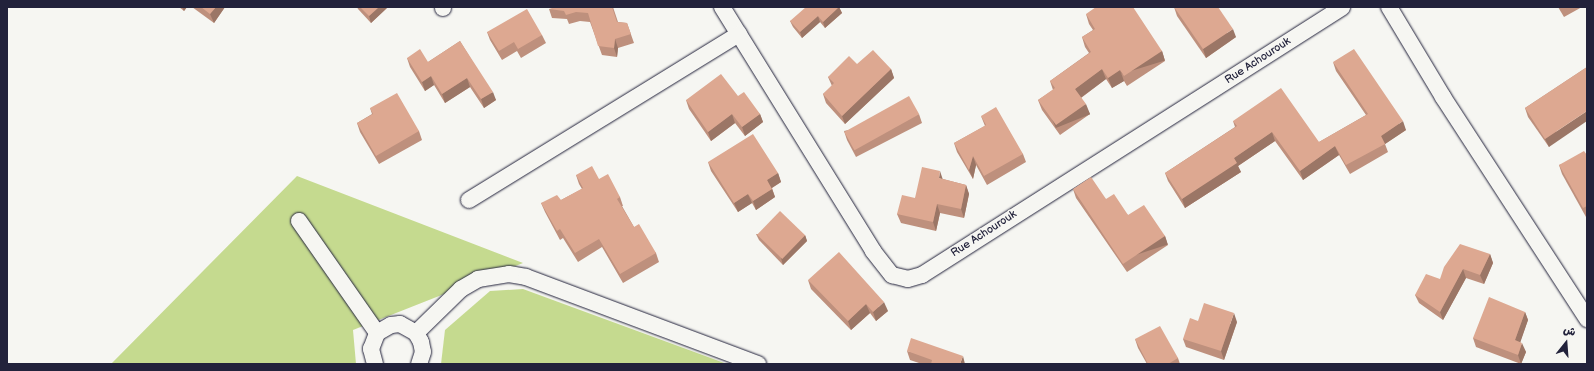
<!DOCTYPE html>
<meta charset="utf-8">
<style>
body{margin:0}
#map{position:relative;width:1594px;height:371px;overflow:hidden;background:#f6f6f2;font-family:"Balsamiq Sans","Playpen Sans Arabic",sans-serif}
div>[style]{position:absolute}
.green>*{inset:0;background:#c5da8f}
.roads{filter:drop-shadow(0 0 1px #22223b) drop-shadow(0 0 1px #22223b)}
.minor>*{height:16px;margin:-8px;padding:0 8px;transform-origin:8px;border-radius:8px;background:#f6f6f2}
.wall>*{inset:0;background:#be907d}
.shaded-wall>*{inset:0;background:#9b7666;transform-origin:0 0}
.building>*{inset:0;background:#dda891;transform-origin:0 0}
span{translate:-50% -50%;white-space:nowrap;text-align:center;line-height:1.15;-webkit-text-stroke:3px #f6f6f2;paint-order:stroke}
.street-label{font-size:11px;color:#22223b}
.frame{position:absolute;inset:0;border:8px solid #22223b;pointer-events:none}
.north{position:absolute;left:1546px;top:323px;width:40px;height:40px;-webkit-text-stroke:3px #f6f6f2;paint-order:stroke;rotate:17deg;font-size:11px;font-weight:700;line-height:16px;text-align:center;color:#22223b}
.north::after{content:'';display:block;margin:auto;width:14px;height:18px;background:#22223b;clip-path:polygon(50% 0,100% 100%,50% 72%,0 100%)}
</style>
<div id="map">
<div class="green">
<div style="clip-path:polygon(297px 176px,523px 263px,353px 330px,356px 364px,111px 364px)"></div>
<div style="clip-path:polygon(523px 289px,727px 364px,441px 364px,445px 330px,490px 291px)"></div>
</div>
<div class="roads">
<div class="minor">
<div style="left:722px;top:7px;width:287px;rotate:58.2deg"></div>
<div style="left:873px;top:251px;width:31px;rotate:52deg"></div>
<div style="left:892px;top:275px;width:16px;rotate:14deg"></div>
<div style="left:908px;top:279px;width:15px;rotate:-16deg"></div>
<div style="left:922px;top:275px;width:498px;rotate:-32.5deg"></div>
<div style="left:1389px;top:7px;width:105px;rotate:59deg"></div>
<div style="left:1443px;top:97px;width:265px;rotate:57deg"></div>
<div style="left:443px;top:8px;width:1px;rotate:-90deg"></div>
<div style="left:469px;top:200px;width:317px;rotate:-31.6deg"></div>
<div style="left:299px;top:221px;width:136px;rotate:55.1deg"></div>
<div style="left:416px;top:333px;width:63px;rotate:-44.4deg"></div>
<div style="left:461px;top:289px;width:20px;rotate:-30deg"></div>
<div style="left:478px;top:279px;width:31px;rotate:-9deg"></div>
<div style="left:509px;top:274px;width:17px;rotate:10deg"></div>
<div style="left:526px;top:277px;width:248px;rotate:20.6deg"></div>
<div style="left:375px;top:364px;width:16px;rotate:-105deg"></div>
<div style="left:371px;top:349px;width:17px;rotate:-69deg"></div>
<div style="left:377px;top:333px;width:16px;rotate:-30deg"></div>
<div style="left:391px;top:325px;width:9px;rotate:-6deg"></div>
<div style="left:400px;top:324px;width:18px;rotate:29deg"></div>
<div style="left:416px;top:333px;width:10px;rotate:61deg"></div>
<div style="left:421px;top:342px;width:10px;rotate:79deg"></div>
<div style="left:423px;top:352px;width:13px;rotate:108deg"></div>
</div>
</div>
<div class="wall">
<div style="clip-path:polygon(179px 7px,187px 7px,184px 11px)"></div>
<div style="clip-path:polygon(192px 7px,225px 7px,214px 23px)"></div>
<div style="clip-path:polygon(357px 7px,388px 7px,371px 23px,358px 9px)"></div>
<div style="clip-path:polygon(613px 7px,618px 22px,627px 23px,634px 43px,618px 48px,617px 57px,602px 55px,590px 22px,580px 21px,569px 24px,567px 19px,552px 18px,549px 9px)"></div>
<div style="clip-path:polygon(839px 7px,842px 13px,825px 28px,820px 22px,802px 38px,793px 27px,790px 21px)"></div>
<div style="clip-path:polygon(1174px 7px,1236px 37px,1206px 58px,1177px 16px)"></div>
<div style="clip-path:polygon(1558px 7px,1582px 7px,1564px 17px)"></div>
<div style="clip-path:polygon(1086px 14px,1162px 51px,1165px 61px,1127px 86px,1124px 81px,1112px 88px,1106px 79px,1081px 98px,1090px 114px,1060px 135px,1042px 110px,1038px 100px,1053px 90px,1050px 81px,1089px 53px,1085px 47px,1082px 37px,1093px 30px,1089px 24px)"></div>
<div style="clip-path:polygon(487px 32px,542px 35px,546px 43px,521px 58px,517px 51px,502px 60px,490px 40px)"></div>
<div style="clip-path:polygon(460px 41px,496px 100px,484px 108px,470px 87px,445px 103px,434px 85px,425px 91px,410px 67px,407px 58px,428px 62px)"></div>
<div style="clip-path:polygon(1333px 62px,1406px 130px,1385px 144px,1388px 152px,1350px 174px,1339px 155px,1303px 180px,1275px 141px,1238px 166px,1241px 172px,1185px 208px,1168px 181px,1165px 173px,1235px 127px,1233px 121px,1319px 142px,1366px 115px,1336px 71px)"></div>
<div style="clip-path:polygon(857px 64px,891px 69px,894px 78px,845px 124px,826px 103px,823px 94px,832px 86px,828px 77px)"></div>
<div style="clip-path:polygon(1587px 67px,1549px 147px,1528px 117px,1525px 108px)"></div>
<div style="clip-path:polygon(738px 96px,760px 114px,763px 122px,745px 136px,735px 123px,711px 141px,689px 109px,686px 100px)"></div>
<div style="clip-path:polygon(370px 108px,419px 131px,422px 140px,379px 164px,360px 132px,357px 123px,372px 114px)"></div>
<div style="clip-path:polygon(919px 114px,922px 123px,856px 157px,847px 140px,844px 131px)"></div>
<div style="clip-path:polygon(981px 116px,1023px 154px,1026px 162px,987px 185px,976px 165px,973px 179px,957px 152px,954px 143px,985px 126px)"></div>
<div style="clip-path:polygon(1587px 155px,1587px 217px,1586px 217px,1562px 174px,1559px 165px)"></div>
<div style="clip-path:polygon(708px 162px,778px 173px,781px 182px,772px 188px,775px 197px,756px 210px,752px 203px,738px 212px,711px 171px)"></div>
<div style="clip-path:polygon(576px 175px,599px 179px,620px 197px,623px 206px,622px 206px,634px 227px,656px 253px,659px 262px,623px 283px,602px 247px,578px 262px,563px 238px,560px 240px,545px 212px,541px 203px,561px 200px,582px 189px,579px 184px)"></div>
<div style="clip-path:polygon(943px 179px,966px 185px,969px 194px,964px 218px,940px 213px,936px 231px,901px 223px,897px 214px,915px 198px)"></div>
<div style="clip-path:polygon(1073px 189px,1106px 199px,1128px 215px,1165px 236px,1168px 245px,1127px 272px,1076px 198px)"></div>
<div style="clip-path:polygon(756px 234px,805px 235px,807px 241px,783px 265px,759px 240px)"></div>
<div style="clip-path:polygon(1490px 254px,1493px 263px,1484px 284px,1466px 278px,1443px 320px,1419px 303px,1415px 295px)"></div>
<div style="clip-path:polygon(808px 280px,888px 311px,876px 321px,870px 313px,851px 330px,811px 289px)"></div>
<div style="clip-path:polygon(1525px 312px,1528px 320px,1520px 342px,1526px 352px,1521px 364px,1476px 347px,1473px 338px)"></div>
<div style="clip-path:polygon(1237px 322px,1224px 360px,1186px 347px,1183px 339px)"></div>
<div style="clip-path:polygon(1135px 339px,1178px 358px,1180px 364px,1147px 364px,1138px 348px)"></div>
<div style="clip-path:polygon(907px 351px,965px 364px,922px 364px,910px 360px)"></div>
</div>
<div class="shaded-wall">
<div style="clip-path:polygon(182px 7px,187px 7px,184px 11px)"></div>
<div style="clip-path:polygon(216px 7px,225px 7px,214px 23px,210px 14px)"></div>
<div style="clip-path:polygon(379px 7px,388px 7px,371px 23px,369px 16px)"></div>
<div style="clip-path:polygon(839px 7px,842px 13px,825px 28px,823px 22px)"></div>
<div style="clip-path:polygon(818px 16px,820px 22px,802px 38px,800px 32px)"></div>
<div style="clip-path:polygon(1233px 29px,1236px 37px,1206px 58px,1203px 49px)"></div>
<div style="clip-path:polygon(615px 39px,618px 48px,617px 57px,614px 48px)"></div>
<div style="left:1162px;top:51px;width:10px;height:45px;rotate:73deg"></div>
<div style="clip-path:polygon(891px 69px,894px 78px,845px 124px,842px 116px)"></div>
<div style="clip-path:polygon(1102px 69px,1106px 79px,1079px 99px,1075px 89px)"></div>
<div style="clip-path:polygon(1120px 70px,1124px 81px,1112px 88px,1108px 78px)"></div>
<div style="clip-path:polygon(431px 76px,434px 85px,425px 91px,422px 82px)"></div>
<div style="clip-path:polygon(467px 78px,470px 87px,445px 103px,442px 94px)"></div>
<div style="clip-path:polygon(493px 92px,496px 100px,484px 108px,481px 99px)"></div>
<div style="left:1086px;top:104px;width:11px;height:37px;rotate:68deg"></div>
<div style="clip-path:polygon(1587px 111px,1587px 121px,1549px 147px,1545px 139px)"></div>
<div style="clip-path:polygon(732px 114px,735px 123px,711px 141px,708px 132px)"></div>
<div style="clip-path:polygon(760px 114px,763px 122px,745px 136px,742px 127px)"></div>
<div style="clip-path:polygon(1403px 121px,1406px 130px,1385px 144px,1381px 136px)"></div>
<div style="clip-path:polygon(1272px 132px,1275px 141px,1238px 166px,1241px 172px,1185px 208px,1182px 199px,1234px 158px)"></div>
<div style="clip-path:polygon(1335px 146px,1339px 155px,1303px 180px,1300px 171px)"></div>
<div style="clip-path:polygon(973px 156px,976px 165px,973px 179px,969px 170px)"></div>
<div style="clip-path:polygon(940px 171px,943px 180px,939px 178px)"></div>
<div style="clip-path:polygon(778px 173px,781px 182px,770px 189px,767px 180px)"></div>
<div style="clip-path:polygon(966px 185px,969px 194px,964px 218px,961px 209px)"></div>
<div style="clip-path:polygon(772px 189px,775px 197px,756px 210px,753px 201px)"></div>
<div style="clip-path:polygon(748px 194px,752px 203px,738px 212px,734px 203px)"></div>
<div style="clip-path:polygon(937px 204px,940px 213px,936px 231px,933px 222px)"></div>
<div style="clip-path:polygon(805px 235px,807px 241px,783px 265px,781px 258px)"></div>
<div style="left:1165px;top:236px;width:9px;height:50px;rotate:72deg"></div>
<div style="clip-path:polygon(1490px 254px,1493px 263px,1484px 284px,1480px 275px)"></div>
<div style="clip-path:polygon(1463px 269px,1466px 278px,1443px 320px,1440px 312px)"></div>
<div style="clip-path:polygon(884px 302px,888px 311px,876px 321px,873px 312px)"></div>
<div style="clip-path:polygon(866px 304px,870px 313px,851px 330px,848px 321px)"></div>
<div style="clip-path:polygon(1525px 312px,1528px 320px,1518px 349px,1515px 340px)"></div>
<div style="clip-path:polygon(1234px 313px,1237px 322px,1224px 360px,1221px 351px)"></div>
<div style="clip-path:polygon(1522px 343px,1526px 352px,1521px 364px,1518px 355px)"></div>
<div style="clip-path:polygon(963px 356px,965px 364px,960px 364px)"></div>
</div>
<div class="building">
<div style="clip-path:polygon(201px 7px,216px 7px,210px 14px)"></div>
<div style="clip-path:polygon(360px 7px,379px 7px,369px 16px)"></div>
<div style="clip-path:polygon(555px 7px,612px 7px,617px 22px,627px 23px,631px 34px,615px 39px,614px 48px,598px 46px,588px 13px,576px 12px,566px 15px,564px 11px,549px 9px)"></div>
<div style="clip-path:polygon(806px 7px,839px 7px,823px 22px,818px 16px,800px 32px,790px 21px)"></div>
<div style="clip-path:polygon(1096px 7px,1133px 7px,1162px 51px,1124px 76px,1120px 70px,1108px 78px,1102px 69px,1075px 89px,1086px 104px,1056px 125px,1038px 100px,1055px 88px,1050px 81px,1091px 52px,1082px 37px,1095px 29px,1086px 14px)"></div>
<div style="clip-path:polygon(1174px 7px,1218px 7px,1233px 29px,1203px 49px)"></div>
<div style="clip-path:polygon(527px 9px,542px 35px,518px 49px,514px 42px,499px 51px,487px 32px)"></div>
<div style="clip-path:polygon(460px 41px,493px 92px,481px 99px,467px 78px,442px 94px,431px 76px,422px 82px,407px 58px,420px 49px,428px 62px)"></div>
<div style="clip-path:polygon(1354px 49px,1403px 121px,1381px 136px,1385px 144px,1346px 165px,1335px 146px,1300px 171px,1272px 132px,1234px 158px,1237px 163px,1182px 199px,1165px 173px,1237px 126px,1233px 121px,1281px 88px,1319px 142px,1368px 114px,1333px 62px)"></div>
<div style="clip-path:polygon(873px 50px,891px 69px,842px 116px,823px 94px,834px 83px,828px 77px,849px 56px,857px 64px)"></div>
<div style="clip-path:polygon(1587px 67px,1587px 111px,1545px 139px,1525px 108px)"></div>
<div style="clip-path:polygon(721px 74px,738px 96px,744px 92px,760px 114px,742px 127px,732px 114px,708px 132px,686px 100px)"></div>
<div style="clip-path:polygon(397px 93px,419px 131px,376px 156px,357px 123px,373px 114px,370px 108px)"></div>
<div style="left:909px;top:96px;width:21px;height:74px;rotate:61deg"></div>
<div style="clip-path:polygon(996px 107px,1023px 154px,984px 176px,973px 156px,969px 170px,954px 143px,986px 125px,981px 116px)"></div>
<div style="clip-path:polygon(753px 134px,778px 173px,767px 180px,772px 189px,753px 201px,748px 194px,734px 203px,708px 162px)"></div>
<div style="clip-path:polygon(1584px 151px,1587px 155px,1587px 206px,1583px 208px,1559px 165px)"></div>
<div style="clip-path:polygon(592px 166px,599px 179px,608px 174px,620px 197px,617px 199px,634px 227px,639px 224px,656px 253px,620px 274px,599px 239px,575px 253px,560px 229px,557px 231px,541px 203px,557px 195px,561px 200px,583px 188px,576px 175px)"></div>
<div style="clip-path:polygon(922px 167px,940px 171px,939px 178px,966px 185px,961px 209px,937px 204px,933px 222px,897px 214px,902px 195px,915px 198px)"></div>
<div style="clip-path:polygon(1091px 177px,1106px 199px,1114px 194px,1128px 215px,1144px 205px,1165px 236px,1123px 264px,1073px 189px)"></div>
<div style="left:780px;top:211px;width:35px;height:33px;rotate:44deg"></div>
<div style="clip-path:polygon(1460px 244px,1490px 254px,1480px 275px,1463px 269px,1440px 312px,1415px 295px,1426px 274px,1440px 279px,1444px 267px)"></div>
<div style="clip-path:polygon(839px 252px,884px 302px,873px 312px,866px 304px,848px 321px,808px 280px)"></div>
<div style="clip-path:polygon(1489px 297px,1525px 312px,1515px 340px,1522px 343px,1518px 355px,1473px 338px)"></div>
<div style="clip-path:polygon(1204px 303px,1234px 313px,1221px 351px,1183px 339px,1190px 318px,1198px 321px)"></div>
<div style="clip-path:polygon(1160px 326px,1178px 358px,1168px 364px,1148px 364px,1135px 339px)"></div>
<div style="clip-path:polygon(911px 338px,963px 356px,960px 364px,931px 364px,932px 360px,907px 351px)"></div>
</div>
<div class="street-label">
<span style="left:1258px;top:61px;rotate:-33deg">Rue Achourouk</span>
<span style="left:984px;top:234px;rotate:-33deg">Rue Achourouk</span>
</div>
<div class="frame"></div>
<div class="north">ش</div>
</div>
